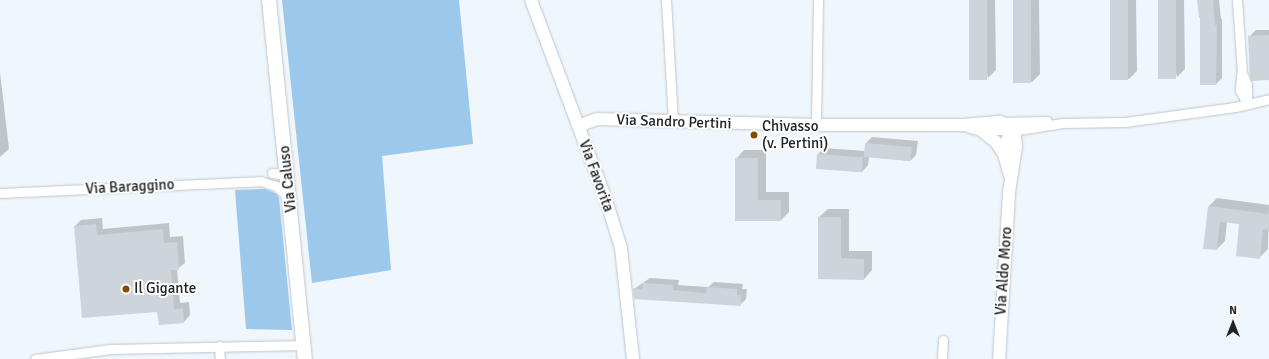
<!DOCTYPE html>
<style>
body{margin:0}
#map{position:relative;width:1269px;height:359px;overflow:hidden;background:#eff6fc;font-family:Signika,sans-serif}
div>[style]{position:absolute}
.green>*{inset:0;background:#9cc8eb}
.shadow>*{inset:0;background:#0003}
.building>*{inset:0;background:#cdd4da;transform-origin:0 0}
.roads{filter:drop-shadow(0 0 1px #bec5cb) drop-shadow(0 0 1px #bec5cb)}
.street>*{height:9px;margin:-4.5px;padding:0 4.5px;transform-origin:4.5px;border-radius:4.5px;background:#fff}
.secondary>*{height:12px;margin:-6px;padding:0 6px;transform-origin:6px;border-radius:6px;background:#fff}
.primary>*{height:14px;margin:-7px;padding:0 7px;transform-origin:7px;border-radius:7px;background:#fff}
.dots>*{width:11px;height:11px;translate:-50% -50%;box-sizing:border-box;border:2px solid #fff;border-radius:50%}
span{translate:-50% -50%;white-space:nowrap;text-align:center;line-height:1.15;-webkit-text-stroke:4px #fff;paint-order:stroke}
.street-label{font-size:15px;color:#212325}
.poi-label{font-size:15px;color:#212325}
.left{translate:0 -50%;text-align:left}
.north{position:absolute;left:1213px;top:303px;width:40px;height:40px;-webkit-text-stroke:3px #fff;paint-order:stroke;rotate:0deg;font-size:11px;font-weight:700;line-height:16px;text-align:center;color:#212325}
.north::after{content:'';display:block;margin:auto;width:14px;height:18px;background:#212325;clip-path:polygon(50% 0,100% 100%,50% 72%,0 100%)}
</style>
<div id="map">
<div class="green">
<div style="clip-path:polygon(282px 0,459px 0,473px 144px,382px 156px,391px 270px,312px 283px)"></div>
<div style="clip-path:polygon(265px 189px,277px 194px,279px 198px,292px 330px,246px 329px,235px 190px)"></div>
</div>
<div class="shadow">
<div style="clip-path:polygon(970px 0,995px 0,996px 70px,988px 78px)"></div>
<div style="clip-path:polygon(1014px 0,1039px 0,1040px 74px,1032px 82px,1016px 82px)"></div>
<div style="clip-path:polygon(1111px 0,1136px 0,1137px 71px,1129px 79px,1112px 79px)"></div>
<div style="clip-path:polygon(1159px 0,1184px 0,1185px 69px,1177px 77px)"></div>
<div style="clip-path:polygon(1198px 0,1219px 0,1221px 19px,1222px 19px,1222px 78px,1216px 84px)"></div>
<div style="clip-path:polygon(1256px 30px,1269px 30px,1269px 79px,1249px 37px)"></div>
<div style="clip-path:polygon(0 72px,9px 149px,0 157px)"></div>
<div style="clip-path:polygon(872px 137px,918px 141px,916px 155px,910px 161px,869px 157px,868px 165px,862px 172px,817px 168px,818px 154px,824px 148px,865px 151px,866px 143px)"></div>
<div style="clip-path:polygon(744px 150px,766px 150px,766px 192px,789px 192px,789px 212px,781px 220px,736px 220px,736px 159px)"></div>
<div style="clip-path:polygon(1217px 198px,1269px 205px,1268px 249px,1259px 258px,1240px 223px,1227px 222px,1225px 241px,1217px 249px,1209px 206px)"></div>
<div style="clip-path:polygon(828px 209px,849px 209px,849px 251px,872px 251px,872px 270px,864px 279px,819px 278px,819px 217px)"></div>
<div style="clip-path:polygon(102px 218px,103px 229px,169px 223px,170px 237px,183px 236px,185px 263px,177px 269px,180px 303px,189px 302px,190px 315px,184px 322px,75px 226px,81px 220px)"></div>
<div style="clip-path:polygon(650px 278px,679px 280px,678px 285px,708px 287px,714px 282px,743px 284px,742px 289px,747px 289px,746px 299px,740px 305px,634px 289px)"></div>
</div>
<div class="building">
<div style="left:969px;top:0;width:18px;height:80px"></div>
<div style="left:1013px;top:0;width:18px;height:83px"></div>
<div style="left:1110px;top:0;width:18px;height:80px"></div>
<div style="left:1158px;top:0;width:18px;height:79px"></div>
<div style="clip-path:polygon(1197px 0,1213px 0,1215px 25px,1217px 25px,1216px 85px,1200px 85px,1200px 18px,1199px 18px)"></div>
<div style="clip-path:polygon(1269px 35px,1269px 80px,1252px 81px,1250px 76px,1248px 36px)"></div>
<div style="left:865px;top:143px;width:47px;height:14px;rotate:5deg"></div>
<div style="left:817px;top:154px;width:46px;height:15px;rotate:4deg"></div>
<div style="clip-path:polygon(735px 158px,758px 158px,758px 200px,781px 200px,781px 221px,735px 221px)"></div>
<div style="clip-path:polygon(1208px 206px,1269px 214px,1269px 230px,1263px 229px,1260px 259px,1236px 256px,1239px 224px,1220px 222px,1217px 250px,1203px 249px)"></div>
<div style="clip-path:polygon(818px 217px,841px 217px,841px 258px,864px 259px,864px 280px,818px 279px)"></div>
<div style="clip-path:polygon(96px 224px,97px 235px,163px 229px,164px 243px,177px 242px,179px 270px,171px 270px,174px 309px,183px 308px,184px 323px,159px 325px,157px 312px,82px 318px,74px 226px)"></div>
<div style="clip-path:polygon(643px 283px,673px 285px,673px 290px,706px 293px,707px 287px,737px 289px,737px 295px,741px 295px,741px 306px,634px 299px,633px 288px,642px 289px)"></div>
</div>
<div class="roads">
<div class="street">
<div style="left:666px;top:0;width:122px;rotate:86.7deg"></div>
<div style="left:1237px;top:0;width:73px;rotate:86.1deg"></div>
<div style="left:1242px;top:73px;width:13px;rotate:67deg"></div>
<div style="left:1247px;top:85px;width:19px;rotate:90deg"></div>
<div style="left:1241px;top:75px;width:15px;rotate:94deg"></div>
<div style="left:1240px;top:90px;width:16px;rotate:63deg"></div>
<div style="left:1002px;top:122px;width:45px;rotate:-1.3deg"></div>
<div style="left:816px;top:125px;width:125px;rotate:-89.1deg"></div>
<div style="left:981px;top:130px;width:37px"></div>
<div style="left:1018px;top:130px;width:45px;rotate:-9deg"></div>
<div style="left:1062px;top:123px;width:63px;rotate:-0.9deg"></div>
<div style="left:1125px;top:122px;width:111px;rotate:-7.8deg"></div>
<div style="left:1235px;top:107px;width:35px;rotate:-13deg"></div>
<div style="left:1005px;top:157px;width:17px;rotate:-90deg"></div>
<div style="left:1005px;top:140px;width:15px;rotate:-67deg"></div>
<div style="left:272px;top:173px;width:15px;rotate:8deg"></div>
<div style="left:287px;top:175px;width:4px;rotate:146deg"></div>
<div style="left:0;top:193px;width:260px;rotate:-2.6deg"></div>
<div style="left:260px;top:181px;width:17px;rotate:17deg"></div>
<div style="left:276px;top:186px;width:18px;rotate:43deg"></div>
<div style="left:219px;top:346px;width:13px;rotate:86deg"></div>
<div style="left:35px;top:359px;width:76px;rotate:-7.6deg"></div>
<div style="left:110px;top:349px;width:194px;rotate:-1.2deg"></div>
<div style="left:942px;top:359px;width:19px;rotate:-87deg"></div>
</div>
<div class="secondary">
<div style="left:531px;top:0;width:214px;rotate:69.4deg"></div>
<div style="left:606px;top:200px;width:50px;rotate:72.6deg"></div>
<div style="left:621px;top:248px;width:112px;rotate:83.8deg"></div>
<div style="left:578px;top:126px;width:20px;rotate:-20deg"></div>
<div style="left:597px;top:119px;width:219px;rotate:1.6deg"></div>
<div style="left:816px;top:125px;width:147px"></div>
<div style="left:963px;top:125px;width:37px;rotate:-5deg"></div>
<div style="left:1000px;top:122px;width:9px;rotate:21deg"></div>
<div style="left:1008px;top:125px;width:14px;rotate:60deg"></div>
<div style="left:1015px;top:137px;width:9px;rotate:84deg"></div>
<div style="left:1016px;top:146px;width:48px;rotate:98.5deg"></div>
<div style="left:1009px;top:193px;width:166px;rotate:93.4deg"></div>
<div style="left:968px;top:126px;width:14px;rotate:17deg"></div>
<div style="left:981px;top:130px;width:19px;rotate:39deg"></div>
<div style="left:996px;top:142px;width:14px;rotate:56deg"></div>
<div style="left:1004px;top:154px;width:20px;rotate:75deg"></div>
</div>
<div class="primary">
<div style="left:269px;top:0;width:361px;rotate:84.3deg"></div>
</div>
</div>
<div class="dots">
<div style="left:754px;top:135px;background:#864b02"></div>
<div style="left:126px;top:289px;background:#864b02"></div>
</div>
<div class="street-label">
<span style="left:674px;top:122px;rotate:2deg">Via Sandro Pertini</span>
<span style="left:596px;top:176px;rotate:70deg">Via Favorita</span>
<span style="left:288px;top:179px;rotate:-96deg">Via Caluso</span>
<span style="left:130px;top:187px;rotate:-3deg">Via Baraggino</span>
<span style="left:1004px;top:271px;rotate:-86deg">Via Aldo Moro</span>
</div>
<div class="poi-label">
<span class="left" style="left:762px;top:135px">Chivasso<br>(v. Pertini)</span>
<span class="left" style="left:134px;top:289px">Il Gigante</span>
</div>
<div class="north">N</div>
</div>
